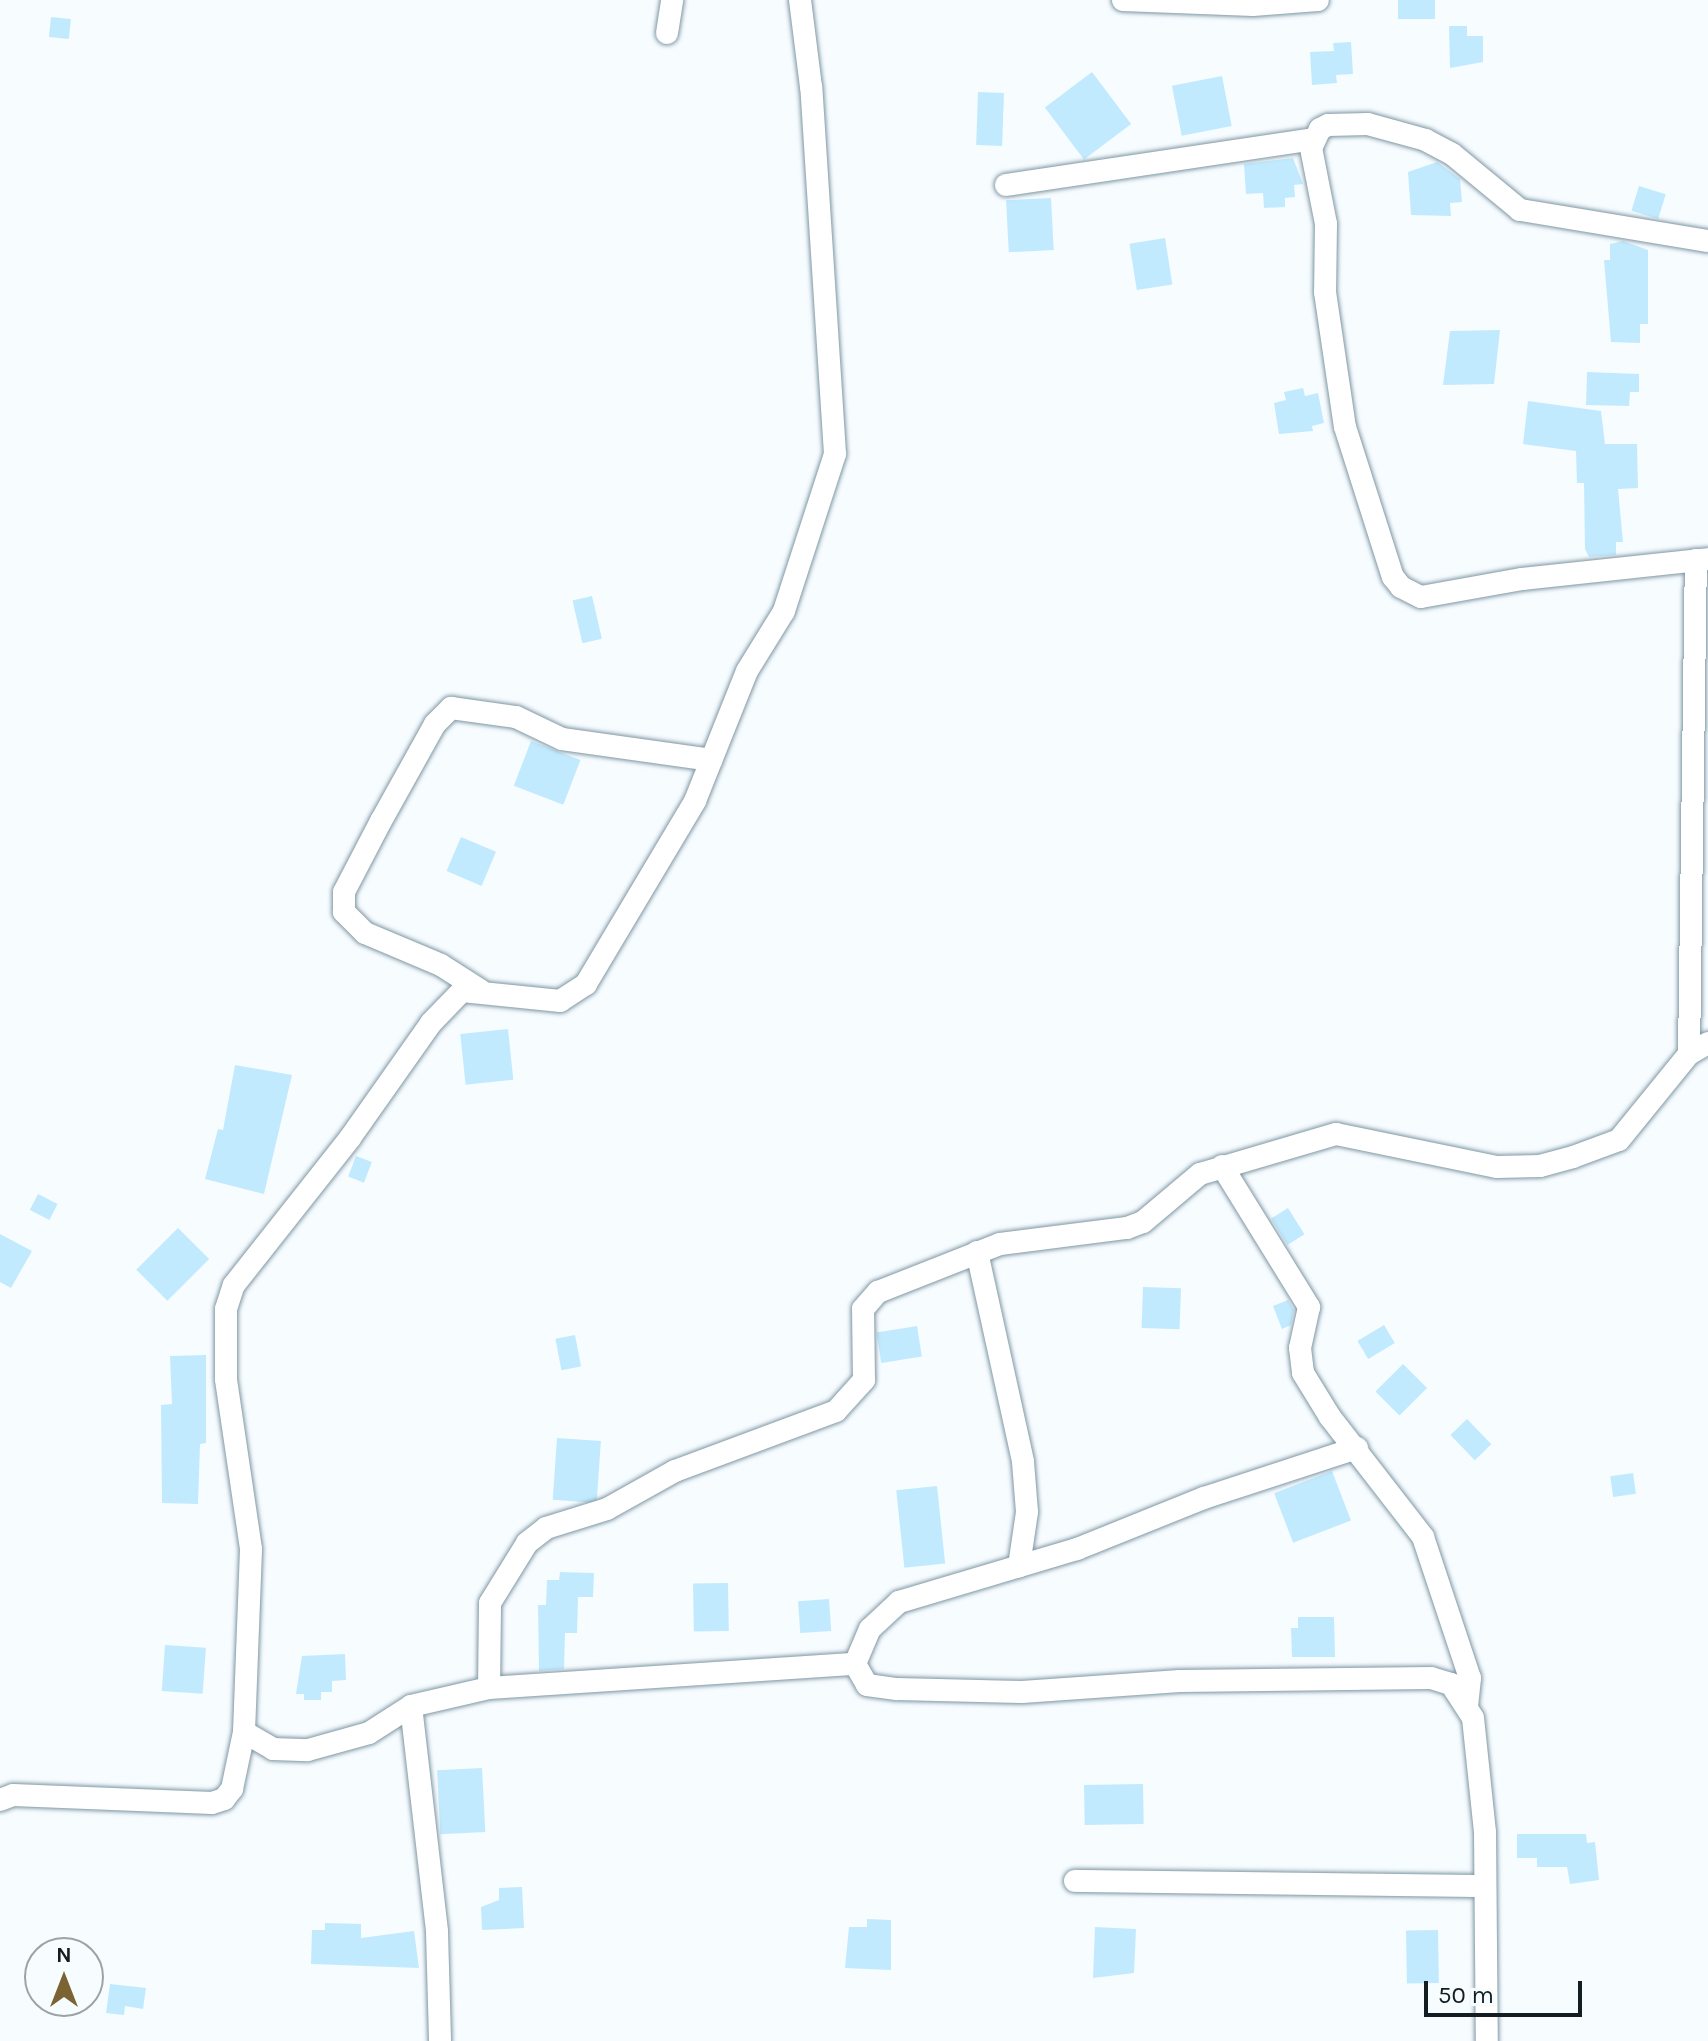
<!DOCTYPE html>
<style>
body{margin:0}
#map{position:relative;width:1708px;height:2041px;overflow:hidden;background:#f7fcff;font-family:Karla,sans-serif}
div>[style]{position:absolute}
.building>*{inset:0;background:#c2eaff;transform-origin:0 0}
.roads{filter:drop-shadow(0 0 2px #7f97a4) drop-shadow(0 0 2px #7f97a4)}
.minor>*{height:22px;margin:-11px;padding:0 11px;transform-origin:11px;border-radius:11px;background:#fff}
span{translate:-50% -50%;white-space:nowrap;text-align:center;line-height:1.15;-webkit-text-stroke:6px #f7fcff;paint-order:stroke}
.north{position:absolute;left:24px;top:1937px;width:80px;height:80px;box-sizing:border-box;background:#f7fcff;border:2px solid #9ca3a7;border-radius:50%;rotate:0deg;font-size:22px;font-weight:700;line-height:32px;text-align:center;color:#141d22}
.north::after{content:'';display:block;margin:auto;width:28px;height:36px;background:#7c6334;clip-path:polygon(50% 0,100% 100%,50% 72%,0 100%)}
.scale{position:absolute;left:1424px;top:1981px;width:158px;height:36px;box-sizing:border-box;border:4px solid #141d22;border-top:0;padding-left:10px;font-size:24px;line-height:28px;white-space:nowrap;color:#141d22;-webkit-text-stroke:6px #f7fcff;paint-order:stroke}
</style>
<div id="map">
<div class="building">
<div style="left:1398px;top:0;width:37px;height:19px"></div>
<div style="left:51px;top:17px;width:20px;height:20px;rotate:6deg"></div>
<div style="clip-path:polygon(1449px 26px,1467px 26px,1467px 36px,1483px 36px,1483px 62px,1450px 68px)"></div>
<div style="clip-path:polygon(1351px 42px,1353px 74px,1336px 75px,1337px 83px,1312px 85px,1310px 52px,1334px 51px,1333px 43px)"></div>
<div style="left:1092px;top:72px;width:65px;height:59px;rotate:53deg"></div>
<div style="left:1222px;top:76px;width:51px;height:51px;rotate:79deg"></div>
<div style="left:978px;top:92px;width:26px;height:53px;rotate:2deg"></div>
<div style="clip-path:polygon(1293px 158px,1303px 184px,1294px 185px,1295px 197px,1285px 198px,1285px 207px,1264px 208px,1263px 193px,1246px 194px,1244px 164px)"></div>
<div style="clip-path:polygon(1437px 162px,1460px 179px,1462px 202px,1450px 203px,1451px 216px,1411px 215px,1408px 172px)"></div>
<div style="left:1639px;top:186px;width:28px;height:26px;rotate:17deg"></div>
<div style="left:1051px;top:198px;width:52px;height:45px;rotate:87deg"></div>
<div style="left:1165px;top:238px;width:47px;height:36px;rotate:81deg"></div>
<div style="clip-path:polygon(1623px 241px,1648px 250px,1648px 324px,1640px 324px,1640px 343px,1611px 342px,1604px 260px,1610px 260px,1610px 244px)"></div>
<div style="clip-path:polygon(1500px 330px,1494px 384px,1443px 385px,1450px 331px)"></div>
<div style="clip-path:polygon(1587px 372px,1639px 374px,1639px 392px,1630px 392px,1629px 406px,1586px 405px)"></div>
<div style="clip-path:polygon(1303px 388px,1305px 396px,1318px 393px,1324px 423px,1312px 426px,1313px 431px,1279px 434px,1274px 403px,1286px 400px,1284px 392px)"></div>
<div style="clip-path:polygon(1528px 401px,1601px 411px,1605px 444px,1637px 444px,1638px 488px,1618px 489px,1623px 542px,1616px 542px,1616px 555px,1589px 557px,1585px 549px,1584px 483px,1577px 483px,1576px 451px,1523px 444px)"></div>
<div style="left:592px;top:596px;width:44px;height:20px;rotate:77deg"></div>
<div style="left:531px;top:741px;width:53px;height:48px;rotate:21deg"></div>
<div style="left:461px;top:837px;width:38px;height:37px;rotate:23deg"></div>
<div style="left:508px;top:1029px;width:51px;height:48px;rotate:84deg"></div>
<div style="clip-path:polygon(235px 1065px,292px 1075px,264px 1194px,205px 1179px,218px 1129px,223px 1130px)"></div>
<div style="left:356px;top:1156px;width:17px;height:22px;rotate:21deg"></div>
<div style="left:38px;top:1194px;width:22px;height:18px;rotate:27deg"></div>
<div style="left:1288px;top:1208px;width:31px;height:20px;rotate:58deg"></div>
<div style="left:178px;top:1228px;width:44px;height:59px;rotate:45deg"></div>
<div style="clip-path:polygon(0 1234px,32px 1251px,11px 1288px,0 1282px)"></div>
<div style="left:1143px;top:1287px;width:38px;height:41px;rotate:2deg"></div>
<div style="clip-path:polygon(1288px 1300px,1294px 1310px,1291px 1325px,1282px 1329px,1273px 1306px)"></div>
<div style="left:1384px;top:1325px;width:21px;height:31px;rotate:59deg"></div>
<div style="left:917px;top:1326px;width:31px;height:41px;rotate:81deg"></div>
<div style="left:575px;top:1335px;width:32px;height:20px;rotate:79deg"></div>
<div style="clip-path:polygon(206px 1355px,206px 1443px,200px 1444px,198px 1504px,162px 1503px,161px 1405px,172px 1404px,170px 1356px)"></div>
<div style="left:1403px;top:1364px;width:34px;height:39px;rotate:45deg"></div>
<div style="left:1467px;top:1419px;width:35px;height:23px;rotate:46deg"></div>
<div style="left:557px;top:1438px;width:44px;height:62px;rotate:4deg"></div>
<div style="left:1332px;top:1471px;width:53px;height:62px;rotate:69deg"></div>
<div style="left:1633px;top:1473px;width:21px;height:23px;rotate:82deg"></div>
<div style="left:937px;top:1486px;width:78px;height:41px;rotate:84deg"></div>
<div style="clip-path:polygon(560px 1572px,594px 1573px,593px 1597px,578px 1597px,577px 1633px,565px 1633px,564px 1669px,539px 1671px,538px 1605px,546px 1605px,547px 1580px,559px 1580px)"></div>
<div style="left:728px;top:1583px;width:48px;height:35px;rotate:89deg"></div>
<div style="left:829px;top:1599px;width:32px;height:31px;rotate:86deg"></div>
<div style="clip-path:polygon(1298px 1617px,1334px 1617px,1335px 1657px,1292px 1657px,1291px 1628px,1298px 1628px)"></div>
<div style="left:165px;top:1645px;width:41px;height:46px;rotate:4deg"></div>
<div style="clip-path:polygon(345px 1654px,346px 1680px,332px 1681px,332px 1692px,321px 1692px,321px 1700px,304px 1700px,304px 1694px,296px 1694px,302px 1656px)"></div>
<div style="left:482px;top:1768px;width:64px;height:45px;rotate:87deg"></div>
<div style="left:1143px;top:1784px;width:40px;height:59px;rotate:89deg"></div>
<div style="clip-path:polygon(1517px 1834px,1586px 1834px,1587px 1843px,1595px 1842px,1599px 1880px,1570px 1884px,1567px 1867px,1537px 1867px,1537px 1858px,1517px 1858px)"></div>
<div style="clip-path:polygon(522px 1887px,524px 1928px,482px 1930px,481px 1907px,499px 1900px,499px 1888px)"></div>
<div style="clip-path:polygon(867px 1919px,891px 1920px,891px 1970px,845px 1968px,849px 1927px,867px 1927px)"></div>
<div style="clip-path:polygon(325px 1923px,361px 1924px,361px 1938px,414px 1931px,419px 1968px,311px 1964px,312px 1930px,325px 1930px)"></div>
<div style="clip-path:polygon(1095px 1927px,1136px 1929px,1134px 1973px,1093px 1978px)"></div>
<div style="left:1438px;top:1930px;width:53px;height:32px;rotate:89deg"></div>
<div style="clip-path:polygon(110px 1984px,146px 1988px,143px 2009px,125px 2006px,124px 2015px,106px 2013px)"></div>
</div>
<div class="roads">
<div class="minor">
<div style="left:1123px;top:0;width:130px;rotate:2.2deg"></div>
<div style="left:1253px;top:5px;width:65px;rotate:-4.4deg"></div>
<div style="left:667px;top:33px;width:33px;rotate:-81deg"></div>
<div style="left:1006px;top:185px;width:310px;rotate:-8.5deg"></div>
<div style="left:1708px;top:241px;width:191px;rotate:-170.6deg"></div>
<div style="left:1520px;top:210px;width:88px;rotate:-140.5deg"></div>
<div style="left:1452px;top:154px;width:30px;rotate:-152deg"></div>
<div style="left:1426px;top:140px;width:60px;rotate:-164.6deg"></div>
<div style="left:1368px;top:124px;width:40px;rotate:178.6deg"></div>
<div style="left:1328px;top:125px;width:9px;rotate:153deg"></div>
<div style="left:1320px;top:129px;width:21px;rotate:115deg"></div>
<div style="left:1311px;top:148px;width:77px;rotate:78.8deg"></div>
<div style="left:1326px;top:224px;width:68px;rotate:90.8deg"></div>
<div style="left:1325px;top:292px;width:136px;rotate:81.6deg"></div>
<div style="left:1345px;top:427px;width:157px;rotate:72.3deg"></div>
<div style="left:1393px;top:577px;width:13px;rotate:51deg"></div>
<div style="left:1401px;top:587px;width:22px;rotate:27deg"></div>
<div style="left:1421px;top:597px;width:103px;rotate:-10.1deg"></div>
<div style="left:1522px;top:579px;width:187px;rotate:-6.1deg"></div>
<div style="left:480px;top:990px;width:46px;rotate:-147.3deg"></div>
<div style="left:441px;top:965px;width:82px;rotate:-157.2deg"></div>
<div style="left:365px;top:933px;width:30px;rotate:-135deg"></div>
<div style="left:344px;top:912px;width:20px;rotate:-90deg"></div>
<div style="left:344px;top:892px;width:80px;rotate:-62.5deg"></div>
<div style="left:381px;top:821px;width:111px;rotate:-60.9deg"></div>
<div style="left:435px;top:724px;width:23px;rotate:-45deg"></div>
<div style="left:451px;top:708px;width:66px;rotate:7.9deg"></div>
<div style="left:516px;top:717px;width:51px;rotate:25.6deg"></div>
<div style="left:562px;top:739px;width:151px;rotate:8deg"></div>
<div style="left:1689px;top:1054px;width:494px;rotate:-89.2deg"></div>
<div style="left:1222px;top:1166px;width:166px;rotate:58.3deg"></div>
<div style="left:1309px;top:1307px;width:42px;rotate:102.4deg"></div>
<div style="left:1300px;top:1348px;width:25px;rotate:83deg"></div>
<div style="left:1303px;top:1373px;width:52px;rotate:58.5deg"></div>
<div style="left:1330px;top:1417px;width:152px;rotate:52.2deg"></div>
<div style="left:1423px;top:1537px;width:149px;rotate:71.6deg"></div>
<div style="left:1470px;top:1678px;width:27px;rotate:96deg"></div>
<div style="left:977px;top:1252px;width:215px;rotate:77.6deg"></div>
<div style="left:1023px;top:1462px;width:50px;rotate:85.4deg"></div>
<div style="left:1027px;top:1512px;width:55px;rotate:98.4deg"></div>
<div style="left:855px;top:1664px;width:38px;rotate:-67deg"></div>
<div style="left:870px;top:1629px;width:40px;rotate:-43deg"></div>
<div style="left:899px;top:1602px;width:186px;rotate:-16.6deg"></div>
<div style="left:1077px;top:1549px;width:137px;rotate:-21.9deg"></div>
<div style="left:1204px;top:1498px;width:161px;rotate:-18.1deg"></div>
<div style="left:489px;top:1688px;width:85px;rotate:-89.3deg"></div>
<div style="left:490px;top:1603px;width:70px;rotate:-58.3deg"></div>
<div style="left:527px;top:1543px;width:24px;rotate:-38deg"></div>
<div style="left:546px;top:1528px;width:64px;rotate:-17.3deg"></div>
<div style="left:607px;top:1509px;width:78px;rotate:-29.2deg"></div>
<div style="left:675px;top:1471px;width:172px;rotate:-20.4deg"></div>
<div style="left:836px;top:1411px;width:42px;rotate:-47.9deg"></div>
<div style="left:864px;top:1380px;width:71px;rotate:-90.8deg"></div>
<div style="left:863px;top:1309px;width:23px;rotate:-49deg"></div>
<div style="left:878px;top:1292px;width:131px;rotate:-21.5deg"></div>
<div style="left:1000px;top:1244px;width:128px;rotate:-7.2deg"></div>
<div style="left:1127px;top:1228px;width:17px;rotate:-21deg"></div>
<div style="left:1143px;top:1222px;width:75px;rotate:-40.1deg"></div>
<div style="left:1200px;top:1174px;width:142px;rotate:-16.4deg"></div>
<div style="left:1336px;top:1134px;width:164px;rotate:11.6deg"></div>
<div style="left:1497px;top:1167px;width:43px;rotate:-1.3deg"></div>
<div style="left:1540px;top:1166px;width:34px;rotate:-15deg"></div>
<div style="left:1573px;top:1157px;width:49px;rotate:-20.3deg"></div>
<div style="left:1619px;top:1140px;width:111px;rotate:-50.9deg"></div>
<div style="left:1689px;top:1054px;width:22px;rotate:-30deg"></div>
<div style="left:411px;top:1706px;width:227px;rotate:83.4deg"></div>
<div style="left:437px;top:1932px;width:109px;rotate:88.4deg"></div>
<div style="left:244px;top:1732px;width:34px;rotate:30deg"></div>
<div style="left:273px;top:1749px;width:35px;rotate:2deg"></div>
<div style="left:308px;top:1750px;width:63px;rotate:-15.6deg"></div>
<div style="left:369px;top:1733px;width:50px;rotate:-32.7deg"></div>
<div style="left:411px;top:1706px;width:80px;rotate:-13deg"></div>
<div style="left:489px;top:1688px;width:367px;rotate:-3.8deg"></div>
<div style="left:855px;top:1664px;width:24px;rotate:60deg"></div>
<div style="left:867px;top:1685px;width:30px;rotate:8deg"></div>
<div style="left:897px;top:1689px;width:125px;rotate:1.4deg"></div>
<div style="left:1022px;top:1692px;width:158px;rotate:-4deg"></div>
<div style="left:1180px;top:1681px;width:251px;rotate:-0.7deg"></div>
<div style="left:1431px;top:1678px;width:21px;rotate:17deg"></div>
<div style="left:1451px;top:1684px;width:40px;rotate:57.1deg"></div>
<div style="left:1473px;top:1718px;width:115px;rotate:84deg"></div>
<div style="left:1485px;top:1832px;width:209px;rotate:89.5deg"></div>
<div style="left:0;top:1800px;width:14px;rotate:-21deg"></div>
<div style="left:13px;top:1795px;width:199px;rotate:2.3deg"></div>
<div style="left:212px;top:1803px;width:13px;rotate:-18deg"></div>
<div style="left:224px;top:1799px;width:13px;rotate:-51deg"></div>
<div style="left:232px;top:1789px;width:58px;rotate:-78.1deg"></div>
<div style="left:244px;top:1732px;width:183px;rotate:-87.8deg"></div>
<div style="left:251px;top:1549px;width:172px;rotate:-98.4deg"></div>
<div style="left:226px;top:1379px;width:70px;rotate:-90deg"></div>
<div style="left:226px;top:1309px;width:25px;rotate:-72deg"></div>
<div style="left:234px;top:1285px;width:187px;rotate:-51.7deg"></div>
<div style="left:350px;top:1138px;width:141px;rotate:-54.8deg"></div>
<div style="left:431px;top:1023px;width:45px;rotate:-45.9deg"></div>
<div style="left:462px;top:991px;width:99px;rotate:5.8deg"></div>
<div style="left:560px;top:1001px;width:31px;rotate:-33deg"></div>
<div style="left:586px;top:984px;width:213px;rotate:-59.2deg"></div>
<div style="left:695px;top:801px;width:140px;rotate:-68.2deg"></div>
<div style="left:747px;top:671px;width:70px;rotate:-58.3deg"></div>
<div style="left:784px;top:611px;width:165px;rotate:-72deg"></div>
<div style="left:835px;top:454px;width:368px;rotate:-93.7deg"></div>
<div style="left:811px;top:87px;width:88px;rotate:-97.2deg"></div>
<div style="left:1075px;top:1881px;width:410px;rotate:0.7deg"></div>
</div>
</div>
<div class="north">N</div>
<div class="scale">50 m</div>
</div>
